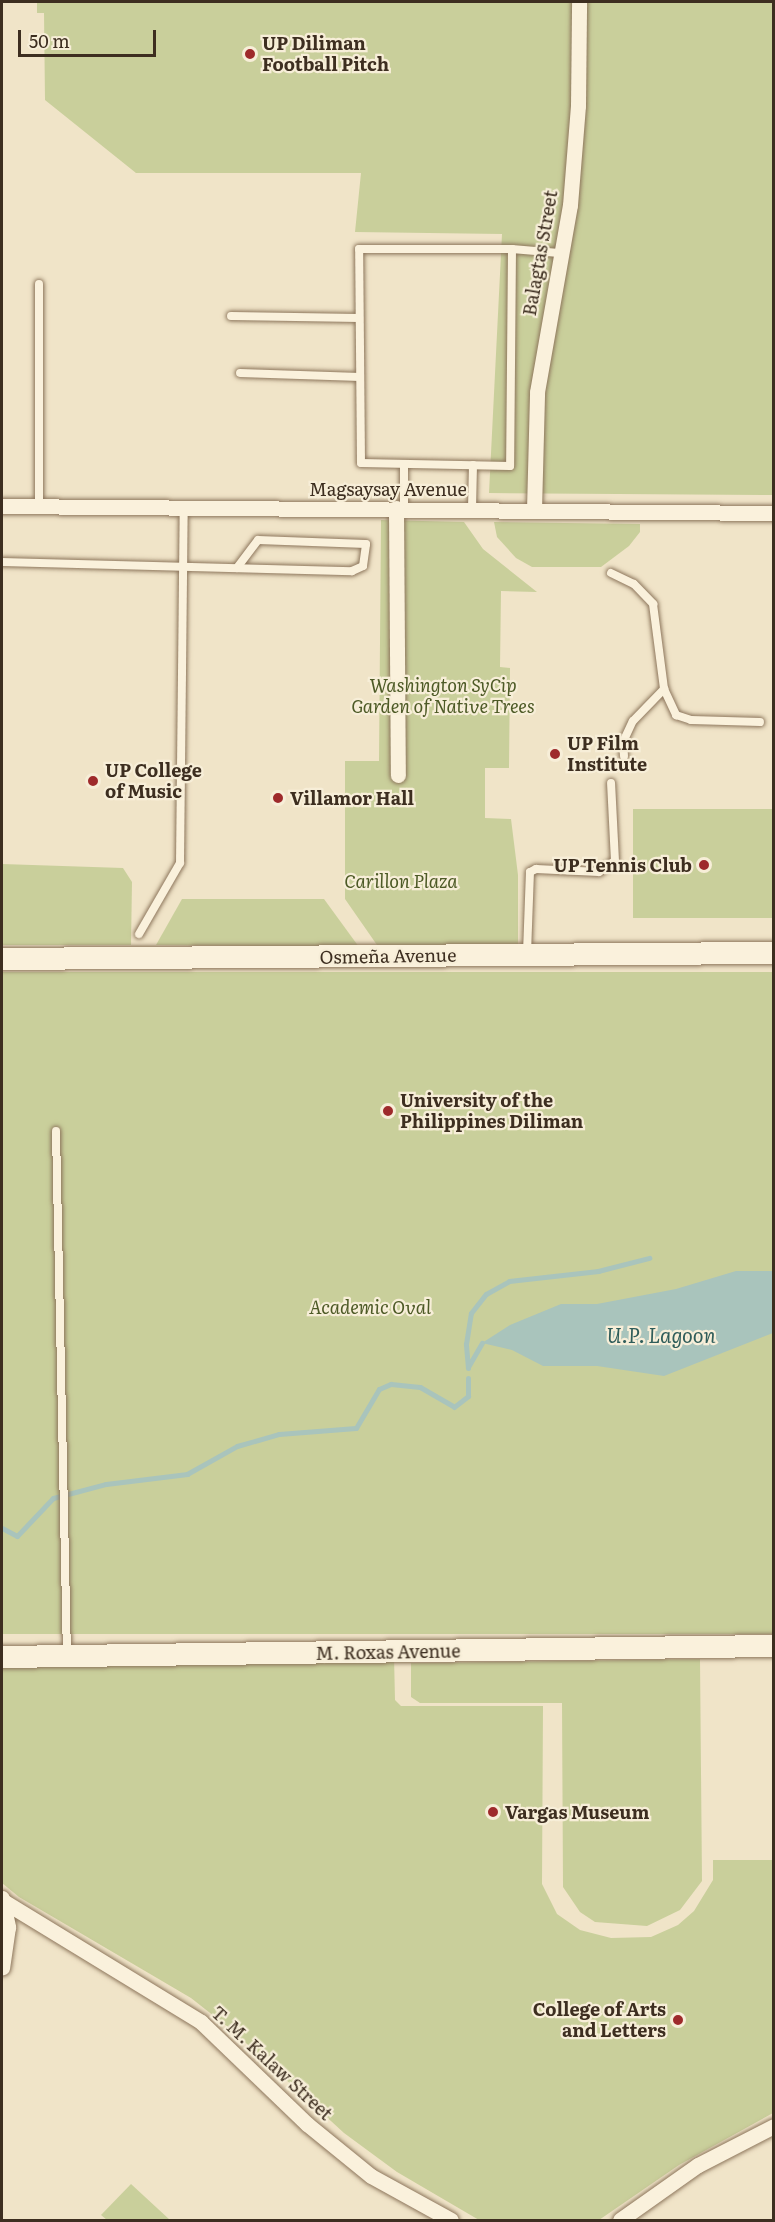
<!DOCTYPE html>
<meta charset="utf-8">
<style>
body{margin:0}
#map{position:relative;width:775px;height:2222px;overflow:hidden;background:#f0e4c8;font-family:Literata,serif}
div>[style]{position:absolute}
.green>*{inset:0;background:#c9cf9b;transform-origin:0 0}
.water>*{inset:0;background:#a9c4bc}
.stream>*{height:5px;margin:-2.5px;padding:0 2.5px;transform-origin:2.5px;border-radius:2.5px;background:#a9c4bc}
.roads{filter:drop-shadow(0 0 2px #8d765c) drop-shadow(0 0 2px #8d765c)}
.lane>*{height:8px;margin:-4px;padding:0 4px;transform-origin:4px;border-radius:4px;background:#faf1dc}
.street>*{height:15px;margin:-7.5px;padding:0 7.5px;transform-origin:7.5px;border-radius:7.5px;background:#faf1dc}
.secondary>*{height:22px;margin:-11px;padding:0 11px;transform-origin:11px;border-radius:11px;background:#faf1dc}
.dots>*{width:16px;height:16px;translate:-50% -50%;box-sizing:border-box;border:3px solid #f7eed8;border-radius:50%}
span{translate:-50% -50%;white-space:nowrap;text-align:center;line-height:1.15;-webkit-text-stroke:4.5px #f7eed8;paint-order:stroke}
.poi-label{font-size:18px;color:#3d2e20;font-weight:700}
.left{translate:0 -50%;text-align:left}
.right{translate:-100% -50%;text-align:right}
.street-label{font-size:18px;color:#3d2e20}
.park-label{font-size:18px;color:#4d5a26;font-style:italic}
.water-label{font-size:20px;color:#2f5d5a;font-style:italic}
.frame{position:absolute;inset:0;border:3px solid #3d2e20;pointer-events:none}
.scale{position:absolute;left:18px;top:30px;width:138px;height:27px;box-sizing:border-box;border:3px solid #3d2e20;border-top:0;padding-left:8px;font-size:18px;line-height:21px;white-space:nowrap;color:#3d2e20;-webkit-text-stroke:4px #f7eed8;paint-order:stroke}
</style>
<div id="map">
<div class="green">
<div style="clip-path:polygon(37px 2px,773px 2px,773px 495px,489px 493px,502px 234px,355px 232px,361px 173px,136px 173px,45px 100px,44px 13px,37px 13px)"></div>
<div style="clip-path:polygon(381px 520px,464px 522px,483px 549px,537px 592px,501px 591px,500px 667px,510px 668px,509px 768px,485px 768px,485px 818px,511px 819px,518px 875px,518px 946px,377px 945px,345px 899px,345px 761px,379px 761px)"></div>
<div style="clip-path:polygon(494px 522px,640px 524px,640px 532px,629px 546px,601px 567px,532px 567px,516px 558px,497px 537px)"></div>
<div style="left:773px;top:809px;width:109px;height:140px;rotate:90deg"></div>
<div style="clip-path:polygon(2px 864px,123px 868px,132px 882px,131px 945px,2px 945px)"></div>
<div style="clip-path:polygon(182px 899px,324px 899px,359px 947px,156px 945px)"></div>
<div style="left:773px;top:972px;width:662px;height:771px;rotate:90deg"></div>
<div style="clip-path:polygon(394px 1656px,395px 1700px,401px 1706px,543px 1706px,542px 1884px,557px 1914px,580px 1930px,611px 1938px,651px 1937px,678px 1925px,694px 1911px,713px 1880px,713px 1860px,773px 1860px,773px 2113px,679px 2165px,599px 2220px,479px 2220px,397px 2172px,344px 2133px,233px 2031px,191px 1998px,19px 1897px,2px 1883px,2px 1660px)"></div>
<div style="clip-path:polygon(700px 1659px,702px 1881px,680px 1910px,647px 1926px,595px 1922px,580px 1912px,563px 1887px,562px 1703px,420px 1703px,411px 1697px,411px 1663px)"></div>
<div style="clip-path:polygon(131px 2184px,170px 2220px,107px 2220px,101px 2215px)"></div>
</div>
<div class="water">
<div style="clip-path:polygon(736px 1271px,773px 1271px,773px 1333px,664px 1376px,597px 1366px,543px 1366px,512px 1350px,482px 1343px,510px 1325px,561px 1304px,597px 1304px,676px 1289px)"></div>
</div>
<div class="stream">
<div style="left:468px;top:1367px;width:28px;rotate:-60deg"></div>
<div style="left:468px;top:1368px;width:24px;rotate:-95deg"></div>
<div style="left:466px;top:1344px;width:31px;rotate:-81deg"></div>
<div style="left:471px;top:1313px;width:24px;rotate:-52deg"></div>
<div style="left:486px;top:1294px;width:26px;rotate:-29deg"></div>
<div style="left:509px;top:1281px;width:90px;rotate:-6.4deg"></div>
<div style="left:598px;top:1271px;width:53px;rotate:-14.3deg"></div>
<div style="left:2px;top:1528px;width:17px;rotate:28deg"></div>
<div style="left:17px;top:1536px;width:52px;rotate:-46.5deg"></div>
<div style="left:53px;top:1498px;width:55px;rotate:-14.8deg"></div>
<div style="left:106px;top:1484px;width:82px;rotate:-7deg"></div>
<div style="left:187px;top:1474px;width:57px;rotate:-29.2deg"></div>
<div style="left:237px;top:1446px;width:44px;rotate:-15.9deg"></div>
<div style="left:279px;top:1434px;width:77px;rotate:-4.5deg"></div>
<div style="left:356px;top:1428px;width:45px;rotate:-59.5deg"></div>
<div style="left:379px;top:1389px;width:13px;rotate:-23deg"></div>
<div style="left:391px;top:1384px;width:29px;rotate:6deg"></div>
<div style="left:420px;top:1387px;width:39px;rotate:30deg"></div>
<div style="left:454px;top:1407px;width:18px;rotate:-38deg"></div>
<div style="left:468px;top:1396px;width:18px;rotate:-90deg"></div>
</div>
<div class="roads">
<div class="lane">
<div style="left:359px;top:249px;width:153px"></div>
<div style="left:512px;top:249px;width:217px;rotate:90.5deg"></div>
<div style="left:510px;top:466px;width:149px;rotate:-178.8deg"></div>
<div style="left:361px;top:463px;width:214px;rotate:-90.5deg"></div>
<div style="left:512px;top:249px;width:47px;rotate:4.9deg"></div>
<div style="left:231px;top:316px;width:128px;rotate:0.9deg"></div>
<div style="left:240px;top:373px;width:120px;rotate:1.9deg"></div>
<div style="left:39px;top:506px;width:222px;rotate:-90deg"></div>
<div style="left:404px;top:508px;width:44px;rotate:-90deg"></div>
<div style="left:472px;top:509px;width:44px;rotate:-88.7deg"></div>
<div style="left:2px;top:562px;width:350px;rotate:1.5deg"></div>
<div style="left:352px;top:571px;width:12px;rotate:-24deg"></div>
<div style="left:363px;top:566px;width:22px;rotate:-82deg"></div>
<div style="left:366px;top:544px;width:108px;rotate:-177.9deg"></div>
<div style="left:258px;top:540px;width:35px;rotate:127deg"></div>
<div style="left:611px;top:573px;width:25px;rotate:26deg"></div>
<div style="left:634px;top:584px;width:28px;rotate:46deg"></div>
<div style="left:653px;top:604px;width:86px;rotate:82.6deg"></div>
<div style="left:664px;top:689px;width:29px;rotate:65deg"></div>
<div style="left:676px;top:715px;width:16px;rotate:18deg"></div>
<div style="left:691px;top:720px;width:69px;rotate:1.7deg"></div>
<div style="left:624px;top:756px;width:14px;rotate:-94deg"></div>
<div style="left:623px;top:742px;width:23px;rotate:-65deg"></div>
<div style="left:633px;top:721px;width:45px;rotate:-45.9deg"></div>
<div style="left:139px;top:934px;width:82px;rotate:-60deg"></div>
<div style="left:180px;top:863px;width:356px;rotate:-89.4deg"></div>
<div style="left:527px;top:953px;width:81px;rotate:-87.9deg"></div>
<div style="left:530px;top:872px;width:7px;rotate:-27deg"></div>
<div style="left:536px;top:869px;width:63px;rotate:2.7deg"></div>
<div style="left:599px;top:872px;width:19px;rotate:-35deg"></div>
<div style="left:615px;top:861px;width:78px;rotate:-92.9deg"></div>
<div style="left:56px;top:1131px;width:523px;rotate:88.8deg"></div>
</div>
<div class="street">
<div style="left:2px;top:506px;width:772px;rotate:0.52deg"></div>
<div style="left:396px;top:508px;width:267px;rotate:89.6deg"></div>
<div style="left:534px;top:510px;width:118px;rotate:-88.5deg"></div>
<div style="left:537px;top:392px;width:190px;rotate:-80deg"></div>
<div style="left:570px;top:205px;width:99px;rotate:-85.4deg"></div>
<div style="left:578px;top:106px;width:104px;rotate:-89.4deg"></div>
<div style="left:2px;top:1898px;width:30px;rotate:78deg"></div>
<div style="left:8px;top:1927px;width:41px;rotate:98.3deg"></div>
<div style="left:3px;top:1901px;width:232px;rotate:31.4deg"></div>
<div style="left:201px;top:2022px;width:147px;rotate:43.9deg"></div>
<div style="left:307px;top:2124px;width:82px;rotate:39.1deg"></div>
<div style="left:371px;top:2176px;width:91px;rotate:28.8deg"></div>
<div style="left:620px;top:2220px;width:95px;rotate:-35.2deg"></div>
<div style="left:698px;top:2165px;width:85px;rotate:-27.2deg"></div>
</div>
<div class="secondary">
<div style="left:2px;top:959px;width:772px;rotate:-0.45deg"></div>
<div style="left:2px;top:1657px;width:772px;rotate:-0.82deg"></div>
</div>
</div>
<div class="dots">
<div style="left:250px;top:54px;background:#9e2a2b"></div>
<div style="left:555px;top:754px;background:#9e2a2b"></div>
<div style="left:93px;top:781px;background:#9e2a2b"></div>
<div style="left:278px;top:798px;background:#9e2a2b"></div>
<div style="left:704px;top:865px;background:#9e2a2b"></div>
<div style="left:388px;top:1111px;background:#9e2a2b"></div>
<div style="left:493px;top:1812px;background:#9e2a2b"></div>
<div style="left:678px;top:2020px;background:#9e2a2b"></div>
</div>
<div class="poi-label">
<span class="left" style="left:262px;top:54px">UP Diliman<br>Football Pitch</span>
<span class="left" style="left:567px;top:754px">UP Film<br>Institute</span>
<span class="left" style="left:105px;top:781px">UP College<br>of Music</span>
<span class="left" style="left:290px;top:798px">Villamor Hall</span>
<span class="right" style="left:692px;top:865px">UP Tennis Club</span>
<span class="left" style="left:400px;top:1111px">University of the<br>Philippines Diliman</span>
<span class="left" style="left:505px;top:1812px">Vargas Museum</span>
<span class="right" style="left:666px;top:2020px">College of Arts<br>and Letters</span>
</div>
<div class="street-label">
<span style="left:540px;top:253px;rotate:-80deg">Balagtas Street</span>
<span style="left:388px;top:489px">Magsaysay Avenue</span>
<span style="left:388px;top:956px;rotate:-1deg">Osmeña Avenue</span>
<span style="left:388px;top:1652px;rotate:-1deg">M. Roxas Avenue</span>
<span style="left:272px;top:2063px;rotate:43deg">T. M. Kalaw Street</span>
</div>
<div class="park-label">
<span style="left:443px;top:696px">Washington SyCip<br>Garden of Native Trees</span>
<span style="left:401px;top:881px">Carillon Plaza</span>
<span style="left:370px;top:1307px">Academic Oval</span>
</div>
<div class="water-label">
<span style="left:661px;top:1334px">U.P. Lagoon</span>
</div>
<div class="frame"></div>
<div class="scale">50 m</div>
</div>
